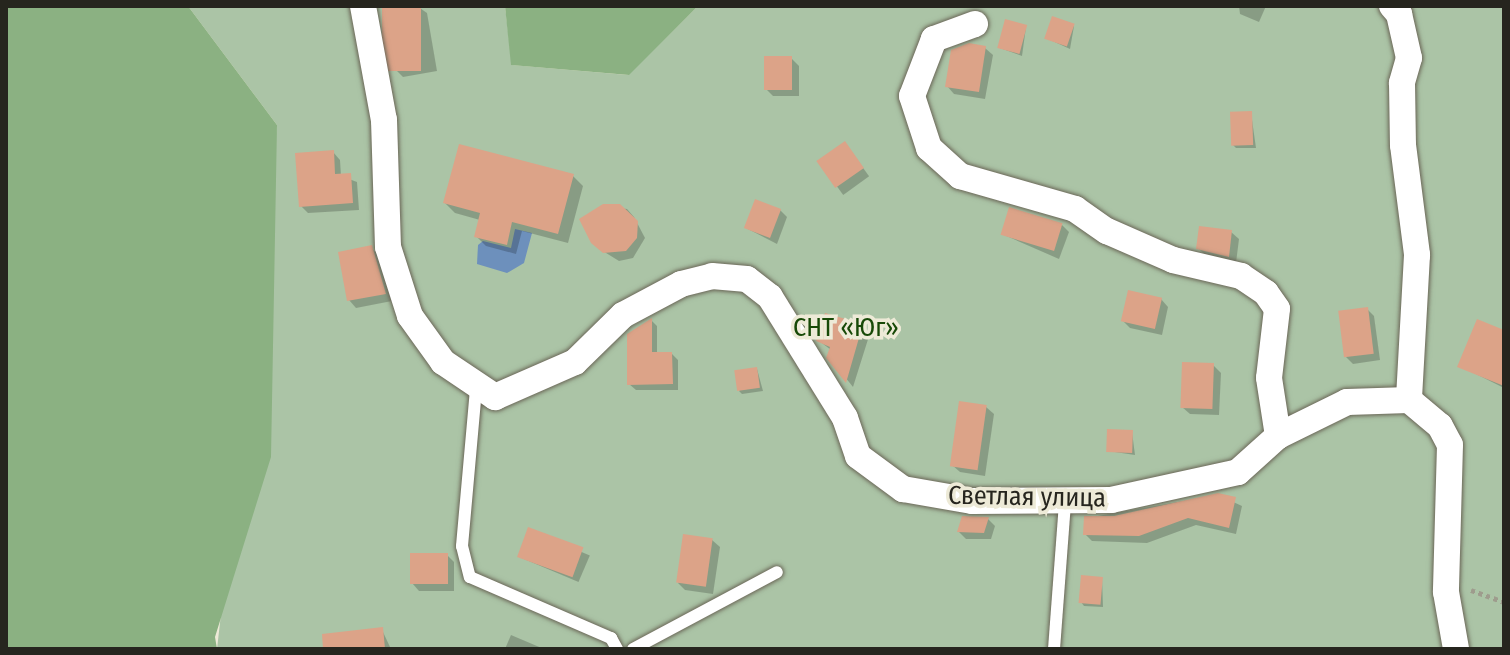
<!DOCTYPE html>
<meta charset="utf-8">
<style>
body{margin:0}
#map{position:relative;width:1510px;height:655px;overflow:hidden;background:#edead7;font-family:"Fira Sans Condensed",sans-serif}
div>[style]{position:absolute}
.green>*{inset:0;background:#abc4a6}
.forest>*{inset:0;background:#8bb182}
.water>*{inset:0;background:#6d90bc}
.shadow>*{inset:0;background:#0003;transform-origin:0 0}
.building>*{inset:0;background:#dca388;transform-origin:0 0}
.path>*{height:5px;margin-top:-2.5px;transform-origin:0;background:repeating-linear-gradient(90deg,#9e9c8d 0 4px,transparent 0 8px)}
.roads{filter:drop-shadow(0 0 2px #6a6657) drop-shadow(0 0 2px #6a6657)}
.service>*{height:12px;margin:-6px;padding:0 6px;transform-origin:6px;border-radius:6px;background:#fff}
.minor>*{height:26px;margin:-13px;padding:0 13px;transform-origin:13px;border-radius:13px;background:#fff}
span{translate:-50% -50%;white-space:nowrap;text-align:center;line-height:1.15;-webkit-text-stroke:7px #edead7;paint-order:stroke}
.park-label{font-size:26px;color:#174907}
.street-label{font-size:26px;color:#26251e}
.frame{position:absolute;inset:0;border:8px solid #26251e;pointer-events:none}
</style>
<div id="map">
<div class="green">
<div style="clip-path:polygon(188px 6px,505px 6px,512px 65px,628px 75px,698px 6px,1504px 6px,1504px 649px,217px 649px,277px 125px)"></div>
</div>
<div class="forest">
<div style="clip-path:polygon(6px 6px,188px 6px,277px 125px,271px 457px,215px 637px,217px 649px,6px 649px)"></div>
<div style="clip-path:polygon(505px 6px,698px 6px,629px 75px,511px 65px)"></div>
</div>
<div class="water">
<div style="clip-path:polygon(515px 229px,532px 233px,524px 263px,507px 273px,477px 264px,478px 245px,483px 241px,511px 248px)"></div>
</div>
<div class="shadow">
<div style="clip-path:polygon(417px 6px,427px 13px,437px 71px,403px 77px,396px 70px)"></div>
<div style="clip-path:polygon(1239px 6px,1266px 6px,1259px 22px,1240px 14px)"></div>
<div style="clip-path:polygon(1074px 26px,1070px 49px,1046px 38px)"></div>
<div style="clip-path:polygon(1026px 27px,1022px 56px,1000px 48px)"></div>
<div style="clip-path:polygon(985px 48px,993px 55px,985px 99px,954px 94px,947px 86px)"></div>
<div style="clip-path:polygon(791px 58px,799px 66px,799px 96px,773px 96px,766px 89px)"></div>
<div style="clip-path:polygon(1251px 113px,1256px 148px,1236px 148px,1233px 145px)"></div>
<div style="left:845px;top:143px;width:41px;height:32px;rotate:54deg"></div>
<div style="clip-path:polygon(333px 152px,340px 160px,341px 176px,357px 182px,359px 210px,308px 213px,301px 206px)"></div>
<div style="clip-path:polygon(573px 176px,583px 186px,568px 243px,522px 231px,516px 254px,486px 246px,476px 236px,480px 220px,455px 213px,445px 203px)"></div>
<div style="clip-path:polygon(603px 206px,627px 209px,634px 217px,645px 238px,633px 258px,619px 261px,598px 248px)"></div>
<div style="clip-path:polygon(780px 210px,787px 217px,777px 244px,746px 228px)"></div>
<div style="clip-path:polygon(1062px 225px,1069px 232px,1059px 259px,1002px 234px)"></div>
<div style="clip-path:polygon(1231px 232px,1239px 239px,1236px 263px,1206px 256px,1198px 248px)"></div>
<div style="clip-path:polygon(371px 248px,379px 255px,392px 301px,356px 308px,349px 300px)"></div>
<div style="clip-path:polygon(1161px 299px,1168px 307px,1162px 335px,1130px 328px,1123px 321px)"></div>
<div style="clip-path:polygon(1367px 309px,1374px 316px,1380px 360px,1353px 364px,1346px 357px)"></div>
<div style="clip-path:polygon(651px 320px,657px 326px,657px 354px,672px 354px,678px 360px,678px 390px,636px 390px,629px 384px)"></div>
<div style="clip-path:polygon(862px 326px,870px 333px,853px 387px,829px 357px,831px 350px,818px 340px)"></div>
<div style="clip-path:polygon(1504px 332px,1504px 388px,1460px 366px)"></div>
<div style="clip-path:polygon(1213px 365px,1221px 373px,1219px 415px,1190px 414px,1182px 407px)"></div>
<div style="clip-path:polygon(757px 369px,763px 391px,742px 394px,739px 391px)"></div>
<div style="clip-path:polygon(986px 407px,994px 414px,985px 476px,960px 472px,952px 465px)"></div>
<div style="clip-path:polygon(1132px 432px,1135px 455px,1108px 451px)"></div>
<div style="clip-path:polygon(1218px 495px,1242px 506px,1236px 534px,1196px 525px,1147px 543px,1092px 541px,1085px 534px,1086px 518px)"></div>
<div style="clip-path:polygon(988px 519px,995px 526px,991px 539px,966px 539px,959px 532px)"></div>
<div style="left:530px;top:530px;width:65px;height:29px;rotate:23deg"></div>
<div style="clip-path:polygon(712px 540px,720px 547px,713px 594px,685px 590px,678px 583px)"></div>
<div style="clip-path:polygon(447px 555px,454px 562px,454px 591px,419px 591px,412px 583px)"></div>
<div style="clip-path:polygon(1102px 579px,1103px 607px,1084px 606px,1081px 602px)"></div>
<div style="clip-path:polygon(382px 630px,391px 649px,343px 649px)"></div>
<div style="clip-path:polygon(511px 635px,544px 649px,505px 649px)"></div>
</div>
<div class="building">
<div style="left:382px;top:6px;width:39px;height:65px"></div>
<div style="left:1052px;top:16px;width:24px;height:24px;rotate:19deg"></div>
<div style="left:1005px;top:19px;width:23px;height:30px;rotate:15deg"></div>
<div style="clip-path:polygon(969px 43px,986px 46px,979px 92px,945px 87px,951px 50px)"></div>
<div style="left:792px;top:56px;width:34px;height:28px;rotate:90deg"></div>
<div style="left:1252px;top:111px;width:34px;height:22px;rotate:88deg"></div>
<div style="left:845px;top:141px;width:33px;height:35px;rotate:55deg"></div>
<div style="clip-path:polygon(459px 144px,574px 174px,558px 234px,512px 222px,507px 245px,474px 237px,480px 213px,443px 203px)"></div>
<div style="clip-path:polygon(334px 150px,335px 174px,351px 173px,353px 203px,299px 207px,295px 153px)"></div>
<div style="left:755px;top:199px;width:28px;height:31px;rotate:21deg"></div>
<div style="clip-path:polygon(603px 204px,620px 204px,638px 221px,637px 238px,626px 251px,603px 253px,591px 243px,579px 219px)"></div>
<div style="left:1009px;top:207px;width:56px;height:29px;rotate:17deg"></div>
<div style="clip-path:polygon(1199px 226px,1232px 230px,1229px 257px,1196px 249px)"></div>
<div style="clip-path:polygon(372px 245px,386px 294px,347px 301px,338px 252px)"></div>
<div style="left:1128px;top:290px;width:35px;height:32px;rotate:13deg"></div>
<div style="left:1368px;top:307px;width:47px;height:30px;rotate:83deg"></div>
<div style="clip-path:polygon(825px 313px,863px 324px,846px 383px,826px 358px,830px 347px,816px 341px)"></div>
<div style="clip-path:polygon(652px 318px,652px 352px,672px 352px,673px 384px,627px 385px,627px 334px)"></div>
<div style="clip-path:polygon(1477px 319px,1504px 330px,1504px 386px,1457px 367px)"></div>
<div style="left:1182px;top:362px;width:32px;height:46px;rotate:2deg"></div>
<div style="left:757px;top:367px;width:21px;height:23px;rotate:82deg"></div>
<div style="left:959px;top:401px;width:28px;height:66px;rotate:8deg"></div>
<div style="left:1107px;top:429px;width:26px;height:23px;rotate:2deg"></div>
<div style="clip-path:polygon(1218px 493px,1236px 497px,1229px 528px,1188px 518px,1139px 536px,1083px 535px,1084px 516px,1114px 516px)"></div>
<div style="clip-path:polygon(962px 516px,989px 517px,984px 533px,957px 532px)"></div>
<div style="left:528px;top:527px;width:59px;height:32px;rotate:20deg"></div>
<div style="left:683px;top:534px;width:30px;height:49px;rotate:8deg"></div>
<div style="left:410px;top:553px;width:38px;height:31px"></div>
<div style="left:1081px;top:575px;width:22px;height:28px;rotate:5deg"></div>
<div style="clip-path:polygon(383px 627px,385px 649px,323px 649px,322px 634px)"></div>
</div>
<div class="path">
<div style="left:1471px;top:590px;width:35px;rotate:20deg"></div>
</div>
<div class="roads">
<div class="service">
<div style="left:476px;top:389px;width:158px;rotate:95.1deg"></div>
<div style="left:462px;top:546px;width:32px;rotate:76deg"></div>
<div style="left:470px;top:577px;width:154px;rotate:23.4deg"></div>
<div style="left:611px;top:638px;width:13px;rotate:61deg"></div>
<div style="left:633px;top:649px;width:163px;rotate:-28.1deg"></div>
<div style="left:1054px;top:649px;width:147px;rotate:-85.7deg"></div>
</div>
<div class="minor">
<div style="left:363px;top:6px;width:116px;rotate:79.6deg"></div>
<div style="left:384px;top:120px;width:127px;rotate:88.2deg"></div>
<div style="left:388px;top:247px;width:72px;rotate:72.3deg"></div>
<div style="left:410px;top:316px;width:57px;rotate:54.3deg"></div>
<div style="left:443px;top:362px;width:63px;rotate:33.9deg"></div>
<div style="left:495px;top:397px;width:87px;rotate:-23.6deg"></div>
<div style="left:575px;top:362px;width:67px;rotate:-44.4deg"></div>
<div style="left:623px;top:315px;width:66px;rotate:-28.1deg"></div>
<div style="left:681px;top:284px;width:32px;rotate:-14deg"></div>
<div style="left:712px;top:276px;width:35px;rotate:5deg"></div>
<div style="left:747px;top:279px;width:29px;rotate:38deg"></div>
<div style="left:770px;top:297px;width:142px;rotate:58.2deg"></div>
<div style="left:845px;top:418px;width:40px;rotate:71.1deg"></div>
<div style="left:858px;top:456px;width:56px;rotate:36.3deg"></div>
<div style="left:903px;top:489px;width:70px;rotate:9.9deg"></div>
<div style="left:972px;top:501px;width:139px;rotate:-0.4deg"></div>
<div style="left:1111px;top:500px;width:130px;rotate:-12.4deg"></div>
<div style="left:1238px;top:472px;width:54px;rotate:-42deg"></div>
<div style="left:1278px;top:436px;width:77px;rotate:-26.2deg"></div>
<div style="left:1347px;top:402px;width:62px;rotate:-1.8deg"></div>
<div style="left:1392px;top:6px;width:11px;rotate:49deg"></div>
<div style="left:1399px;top:14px;width:45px;rotate:77.2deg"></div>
<div style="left:1409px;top:58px;width:26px;rotate:106deg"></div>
<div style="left:1402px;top:83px;width:62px;rotate:89.1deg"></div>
<div style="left:1403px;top:145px;width:111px;rotate:82.7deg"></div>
<div style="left:1417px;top:255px;width:145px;rotate:93.2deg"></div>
<div style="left:1409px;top:400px;width:40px;rotate:40deg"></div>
<div style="left:1440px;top:426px;width:21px;rotate:62deg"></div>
<div style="left:1450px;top:445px;width:147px;rotate:91.6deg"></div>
<div style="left:1446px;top:592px;width:58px;rotate:80deg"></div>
<div style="left:975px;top:24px;width:44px;rotate:159.9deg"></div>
<div style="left:934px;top:39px;width:61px;rotate:111.1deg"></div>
<div style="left:912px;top:96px;width:55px;rotate:71.9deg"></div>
<div style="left:929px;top:148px;width:42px;rotate:42.1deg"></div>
<div style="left:960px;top:176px;width:120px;rotate:16deg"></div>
<div style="left:1075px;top:209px;width:39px;rotate:35deg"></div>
<div style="left:1107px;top:231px;width:72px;rotate:23.7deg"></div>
<div style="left:1173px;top:260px;width:70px;rotate:13.2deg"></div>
<div style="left:1241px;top:276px;width:30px;rotate:34deg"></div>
<div style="left:1266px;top:293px;width:19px;rotate:55deg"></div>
<div style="left:1277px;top:309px;width:69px;rotate:96.6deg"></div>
<div style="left:1269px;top:378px;width:59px;rotate:81.2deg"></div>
</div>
</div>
<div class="park-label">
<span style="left:846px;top:328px">СНТ «Юг»</span>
</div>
<div class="street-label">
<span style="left:1027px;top:497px;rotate:1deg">Светлая улица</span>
</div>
<div class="frame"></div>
</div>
